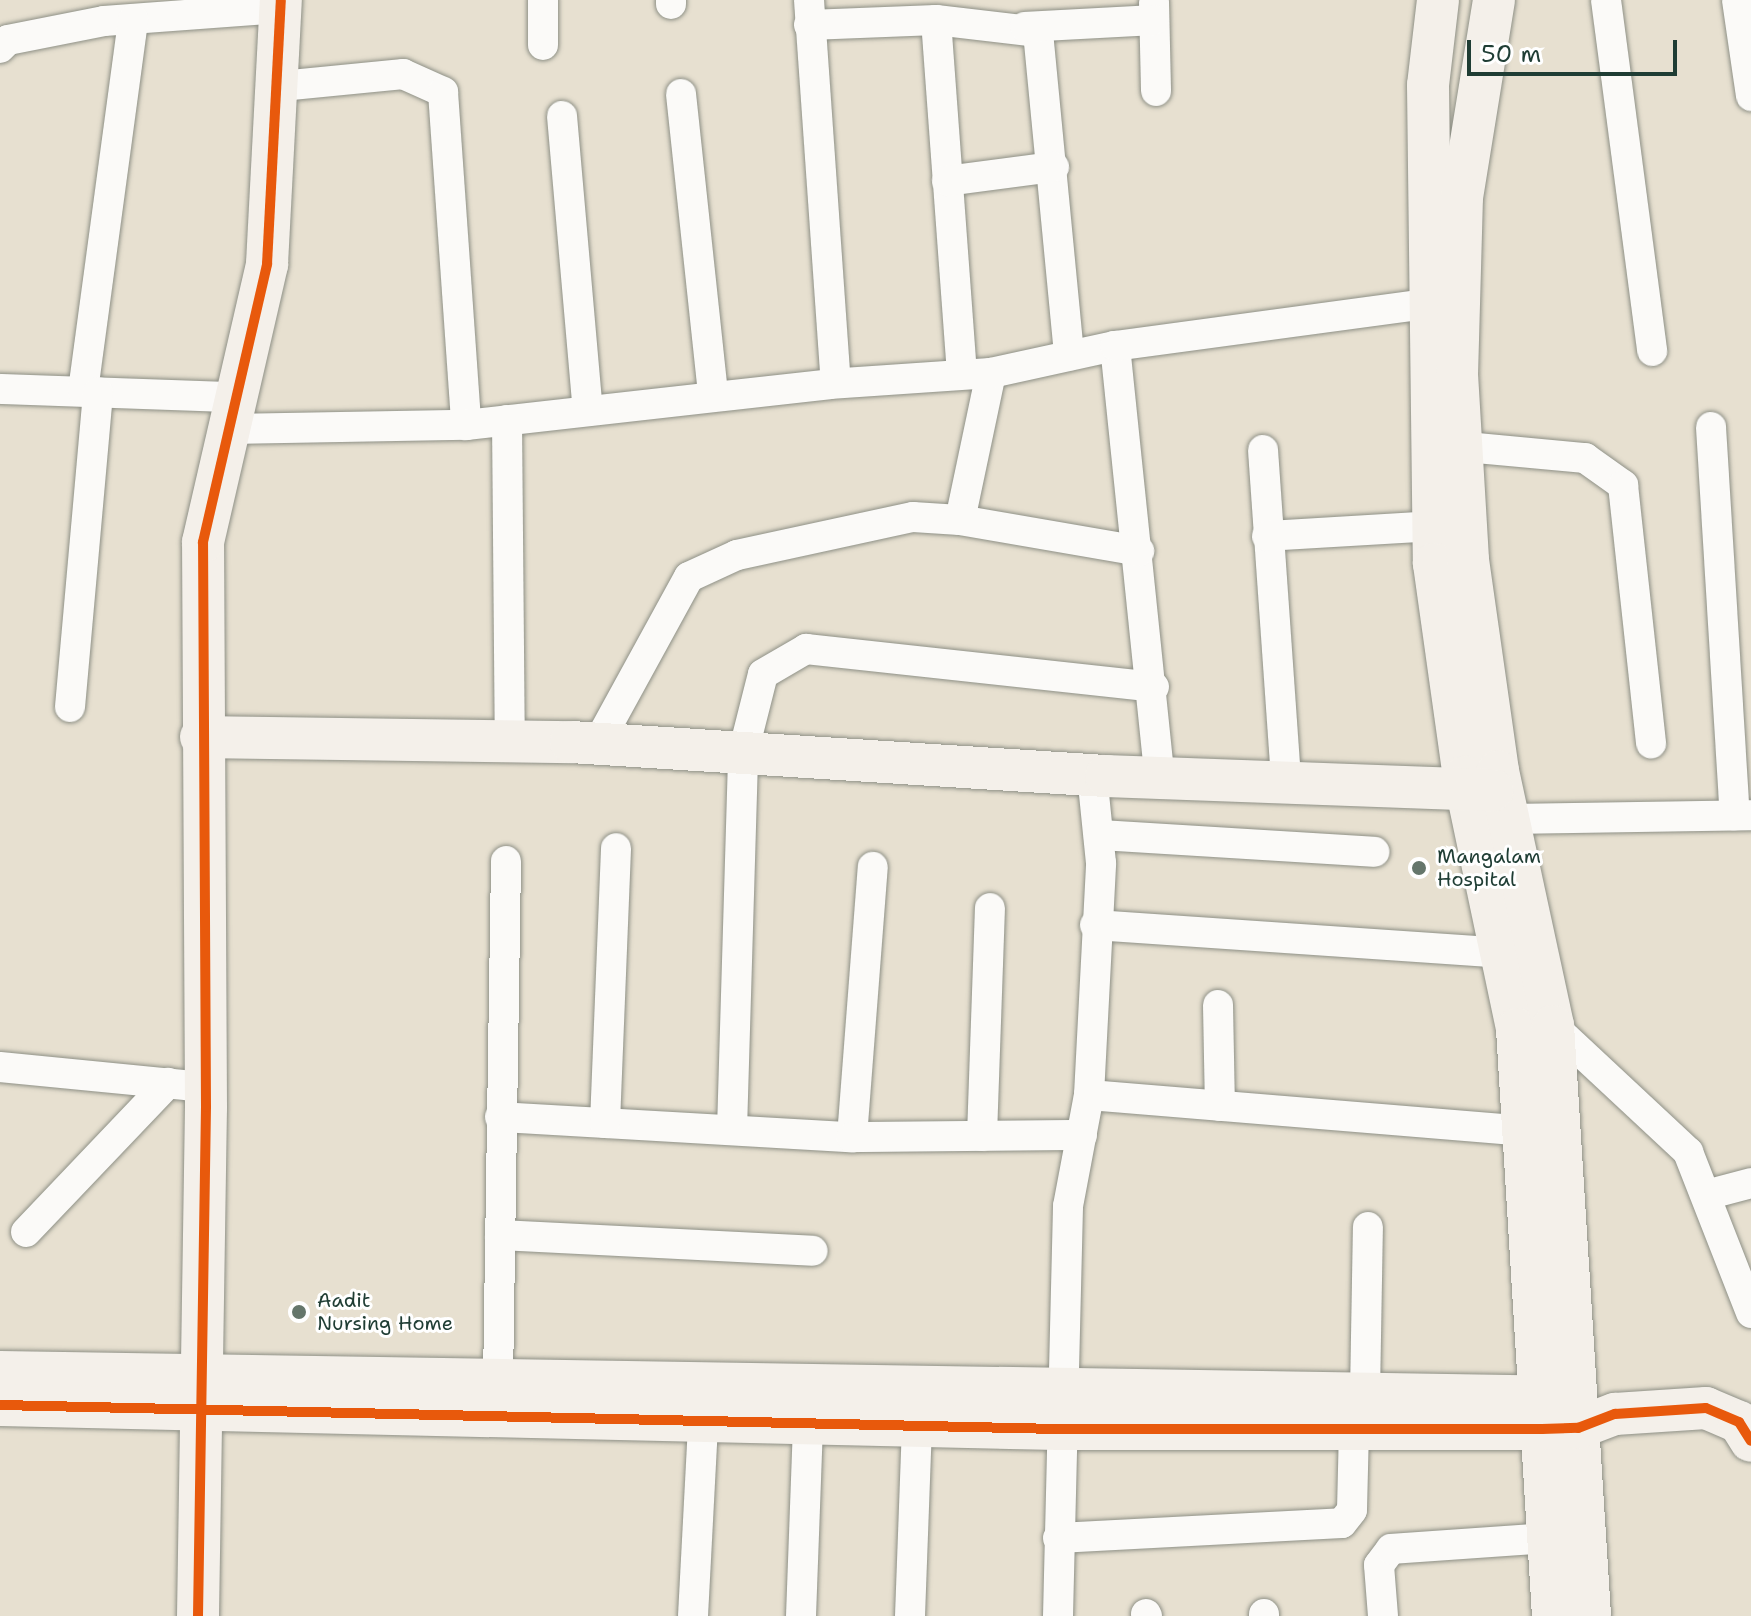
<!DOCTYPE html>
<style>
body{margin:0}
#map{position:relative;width:1751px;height:1616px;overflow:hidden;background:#e7e0d0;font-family:"Shantell Sans",sans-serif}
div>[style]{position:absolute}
.roads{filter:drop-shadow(0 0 2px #8e9086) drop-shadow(0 0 2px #8e9086)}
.street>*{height:30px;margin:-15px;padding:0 15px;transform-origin:15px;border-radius:15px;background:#fbfaf8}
.secondary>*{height:42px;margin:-21px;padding:0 21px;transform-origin:21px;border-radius:21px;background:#f4f0ea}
.cycleway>*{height:10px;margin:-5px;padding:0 5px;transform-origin:5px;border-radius:5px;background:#e8590c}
.dots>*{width:22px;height:22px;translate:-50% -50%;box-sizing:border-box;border:4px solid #fff;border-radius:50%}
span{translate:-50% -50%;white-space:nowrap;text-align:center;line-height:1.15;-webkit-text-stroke:6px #fff;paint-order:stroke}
.poi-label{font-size:20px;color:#1f3d34}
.left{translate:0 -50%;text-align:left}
.scale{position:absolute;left:1467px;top:40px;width:210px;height:36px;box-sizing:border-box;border:4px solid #1f3d34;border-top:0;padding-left:10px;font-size:24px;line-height:28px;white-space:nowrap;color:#1f3d34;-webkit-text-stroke:6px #fff;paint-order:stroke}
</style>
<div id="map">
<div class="roads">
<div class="street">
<div style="left:543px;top:0;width:45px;rotate:90deg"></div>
<div style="left:809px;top:0;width:384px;rotate:86deg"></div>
<div style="left:1606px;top:0;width:354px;rotate:82.5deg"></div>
<div style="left:1737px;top:0;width:97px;rotate:81.7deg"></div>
<div style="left:1154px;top:2px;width:89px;rotate:88.7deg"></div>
<div style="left:671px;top:4px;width:4px;rotate:-90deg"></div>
<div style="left:936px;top:20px;width:352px;rotate:85.8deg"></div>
<div style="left:809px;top:25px;width:127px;rotate:-2.3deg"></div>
<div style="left:936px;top:20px;width:103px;rotate:6.7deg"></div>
<div style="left:1038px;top:32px;width:325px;rotate:84.5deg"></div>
<div style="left:1025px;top:27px;width:129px;rotate:-3.1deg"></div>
<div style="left:0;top:48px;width:11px;rotate:-45deg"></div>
<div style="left:8px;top:40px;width:98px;rotate:-11.2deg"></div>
<div style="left:104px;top:21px;width:177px;rotate:-4.2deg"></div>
<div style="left:281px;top:86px;width:123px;rotate:-5.6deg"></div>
<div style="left:403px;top:74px;width:44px;rotate:24.2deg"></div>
<div style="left:443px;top:92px;width:334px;rotate:86deg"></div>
<div style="left:681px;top:94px;width:303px;rotate:83.9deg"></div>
<div style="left:562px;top:116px;width:296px;rotate:85deg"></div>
<div style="left:947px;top:181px;width:108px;rotate:-7.5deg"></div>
<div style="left:1115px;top:346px;width:434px;rotate:84.1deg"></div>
<div style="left:991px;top:373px;width:150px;rotate:101.9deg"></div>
<div style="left:960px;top:520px;width:182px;rotate:9.8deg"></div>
<div style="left:0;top:389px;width:234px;rotate:2deg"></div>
<div style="left:83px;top:391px;width:375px;rotate:-82.3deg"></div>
<div style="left:507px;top:420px;width:323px;rotate:89.5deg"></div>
<div style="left:1711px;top:427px;width:389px;rotate:86.5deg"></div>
<div style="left:229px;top:429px;width:237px;rotate:-1deg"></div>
<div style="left:466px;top:425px;width:365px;rotate:-6.4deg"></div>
<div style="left:829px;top:384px;width:162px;rotate:-3.9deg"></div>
<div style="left:991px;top:373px;width:127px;rotate:-12.3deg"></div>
<div style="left:1115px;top:346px;width:337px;rotate:-7.7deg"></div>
<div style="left:1466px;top:447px;width:120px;rotate:5.3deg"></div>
<div style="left:1585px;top:458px;width:47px;rotate:35.4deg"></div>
<div style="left:1623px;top:485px;width:260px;rotate:83.8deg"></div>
<div style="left:1263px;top:450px;width:334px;rotate:86deg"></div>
<div style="left:1267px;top:536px;width:166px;rotate:-3.4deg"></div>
<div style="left:70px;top:707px;width:316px;rotate:-84.9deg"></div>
<div style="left:598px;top:743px;width:189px;rotate:-61.3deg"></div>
<div style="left:689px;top:577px;width:53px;rotate:-24.6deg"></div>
<div style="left:737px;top:555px;width:180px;rotate:-12.2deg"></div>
<div style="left:913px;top:517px;width:47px;rotate:3.7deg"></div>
<div style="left:1508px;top:819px;width:243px;rotate:-0.9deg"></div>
<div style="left:1099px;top:835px;width:276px;rotate:3.5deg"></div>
<div style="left:1095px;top:925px;width:407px;rotate:3.9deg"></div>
<div style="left:1218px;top:1005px;width:101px;rotate:88.9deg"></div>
<div style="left:1553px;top:1026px;width:185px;rotate:43deg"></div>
<div style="left:1688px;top:1152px;width:173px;rotate:68.6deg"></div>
<div style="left:0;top:1067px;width:186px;rotate:5.6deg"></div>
<div style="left:1089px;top:1095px;width:436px;rotate:4.7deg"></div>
<div style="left:500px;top:1117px;width:353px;rotate:3.3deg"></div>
<div style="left:852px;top:1137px;width:271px;rotate:-85.6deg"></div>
<div style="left:605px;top:1123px;width:275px;rotate:-87.7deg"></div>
<div style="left:732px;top:1130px;width:377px;rotate:-88.3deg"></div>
<div style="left:743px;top:753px;width:81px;rotate:-75.8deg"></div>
<div style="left:763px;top:674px;width:50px;rotate:-30.2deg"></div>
<div style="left:806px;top:649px;width:350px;rotate:6.2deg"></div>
<div style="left:982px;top:1136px;width:228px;rotate:-88deg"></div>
<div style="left:852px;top:1137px;width:230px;rotate:-0.5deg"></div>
<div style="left:1706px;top:1195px;width:47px;rotate:-14.9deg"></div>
<div style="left:26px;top:1232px;width:206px;rotate:-46.4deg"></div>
<div style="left:500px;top:1235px;width:313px;rotate:2.9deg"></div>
<div style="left:498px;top:1382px;width:521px;rotate:-89.12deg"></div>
<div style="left:1365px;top:1394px;width:167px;rotate:-89deg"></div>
<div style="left:1058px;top:1538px;width:284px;rotate:-3deg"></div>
<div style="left:1342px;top:1523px;width:16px;rotate:-52deg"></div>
<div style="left:1352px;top:1510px;width:81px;rotate:-88.6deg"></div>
<div style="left:1146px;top:1614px;width:2px;rotate:63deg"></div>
<div style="left:1264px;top:1614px;width:2px;rotate:90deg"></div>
<div style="left:693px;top:1616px;width:193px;rotate:-87deg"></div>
<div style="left:801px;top:1616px;width:190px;rotate:-87.9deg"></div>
<div style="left:910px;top:1616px;width:189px;rotate:-87.9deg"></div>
<div style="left:1058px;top:1616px;width:410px;rotate:-88.6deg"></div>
<div style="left:1068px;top:1206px;width:113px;rotate:-79.3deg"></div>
<div style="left:1089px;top:1095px;width:232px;rotate:-87deg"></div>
<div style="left:1101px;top:863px;width:88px;rotate:-95.8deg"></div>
<div style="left:1383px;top:1616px;width:51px;rotate:-94.5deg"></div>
<div style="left:1379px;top:1565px;width:20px;rotate:-53deg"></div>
<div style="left:1391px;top:1549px;width:157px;rotate:-4deg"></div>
</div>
<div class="secondary">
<div style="left:1438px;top:0;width:86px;rotate:96.7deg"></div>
<div style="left:1428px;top:85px;width:479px;rotate:89.3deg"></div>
<div style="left:1434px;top:564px;width:215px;rotate:82deg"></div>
<div style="left:1464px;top:777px;width:258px;rotate:78.1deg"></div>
<div style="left:1517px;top:1029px;width:588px;rotate:86.49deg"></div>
<div style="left:1494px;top:0;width:200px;rotate:99.2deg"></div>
<div style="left:1462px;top:197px;width:177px;rotate:91.6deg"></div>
<div style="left:1457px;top:374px;width:186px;rotate:86.6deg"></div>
<div style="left:1468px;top:560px;width:213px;rotate:81.9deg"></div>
<div style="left:1498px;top:771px;width:261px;rotate:77.8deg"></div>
<div style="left:1553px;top:1026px;width:591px;rotate:86.41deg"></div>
<div style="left:201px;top:737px;width:370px;rotate:0.8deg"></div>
<div style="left:571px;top:742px;width:536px;rotate:3.64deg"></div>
<div style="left:1106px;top:776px;width:387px;rotate:2.1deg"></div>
<div style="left:0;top:1372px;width:1566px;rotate:0.91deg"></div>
<div style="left:0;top:1405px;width:1058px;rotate:1.3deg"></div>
<div style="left:1058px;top:1429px;width:484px"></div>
<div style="left:1542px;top:1429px;width:36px;rotate:-2deg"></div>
<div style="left:1578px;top:1428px;width:40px;rotate:-21deg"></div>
<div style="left:1615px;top:1414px;width:91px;rotate:-3.8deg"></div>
<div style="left:1706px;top:1408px;width:36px;rotate:23deg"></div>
<div style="left:1739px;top:1422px;width:22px;rotate:58deg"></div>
<div style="left:198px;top:1616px;width:509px;rotate:-89.1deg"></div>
<div style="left:206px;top:1107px;width:565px;rotate:-90.3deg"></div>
<div style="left:203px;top:542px;width:285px;rotate:-77deg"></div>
<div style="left:267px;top:264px;width:264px;rotate:-87deg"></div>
</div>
</div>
<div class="cycleway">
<div style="left:0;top:1405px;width:1058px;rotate:1.3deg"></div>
<div style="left:1058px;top:1429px;width:484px"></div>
<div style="left:1542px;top:1429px;width:36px;rotate:-2deg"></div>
<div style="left:1578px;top:1428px;width:40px;rotate:-21deg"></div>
<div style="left:1615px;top:1414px;width:91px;rotate:-3.8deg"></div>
<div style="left:1706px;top:1408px;width:36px;rotate:23deg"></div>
<div style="left:1739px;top:1422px;width:22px;rotate:58deg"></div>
<div style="left:198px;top:1616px;width:509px;rotate:-89.1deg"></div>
<div style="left:206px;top:1107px;width:565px;rotate:-90.3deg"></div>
<div style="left:203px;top:542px;width:285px;rotate:-77deg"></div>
<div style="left:267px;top:264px;width:264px;rotate:-87deg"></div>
</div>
<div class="dots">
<div style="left:1419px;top:868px;background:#65766b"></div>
<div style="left:299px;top:1312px;background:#65766b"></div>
</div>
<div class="poi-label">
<span class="left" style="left:1437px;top:868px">Mangalam<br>Hospital</span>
<span class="left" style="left:317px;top:1312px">Aadit<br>Nursing Home</span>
</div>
<div class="scale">50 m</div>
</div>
